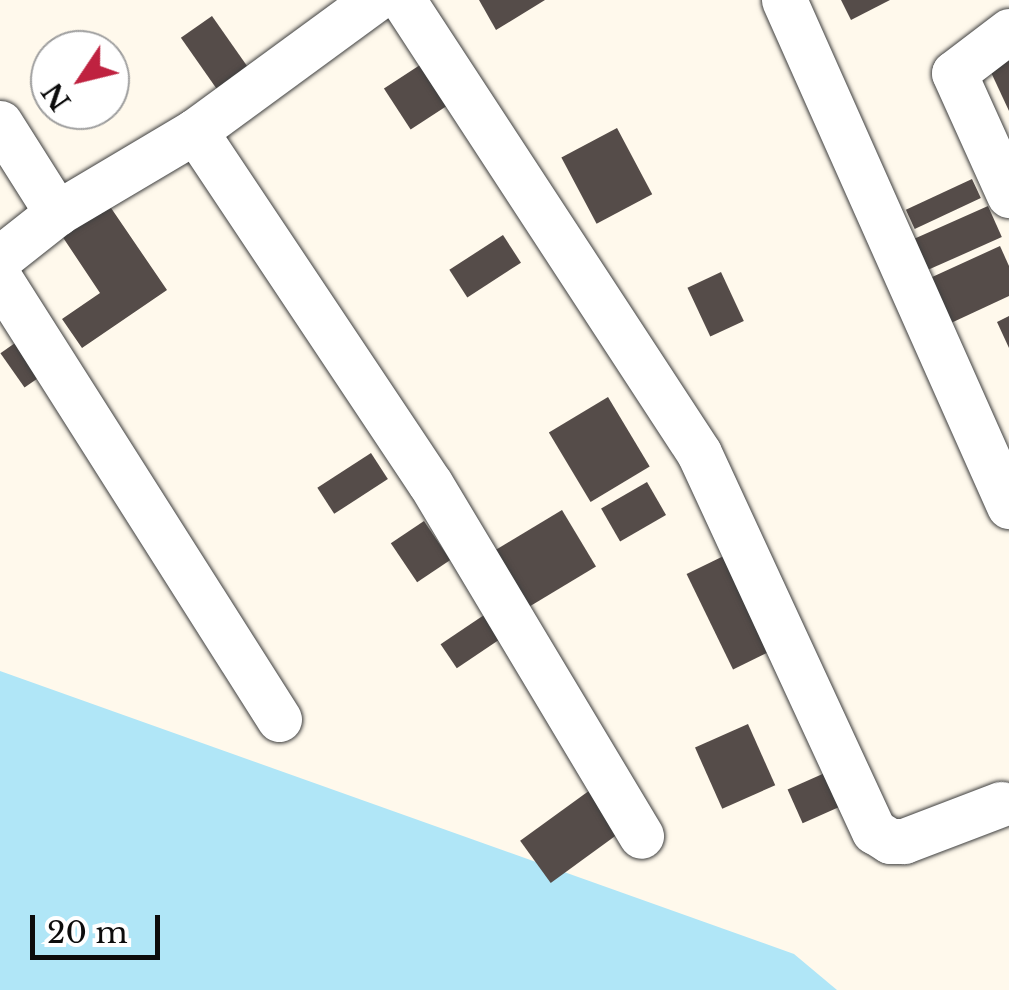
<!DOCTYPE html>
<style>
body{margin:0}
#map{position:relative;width:1009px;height:990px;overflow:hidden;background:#fff9ec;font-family:"Libre Baskerville",serif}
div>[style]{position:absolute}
.water>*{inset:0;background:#b0e6f7}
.building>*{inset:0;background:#554c49;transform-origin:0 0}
.roads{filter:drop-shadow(0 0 2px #3f3f3f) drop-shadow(0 0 2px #3f3f3f)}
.minor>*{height:45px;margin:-22.5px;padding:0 22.5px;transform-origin:22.5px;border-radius:22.5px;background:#fff}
span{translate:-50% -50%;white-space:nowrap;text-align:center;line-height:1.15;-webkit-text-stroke:10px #fff;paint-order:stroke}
.north{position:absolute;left:30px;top:30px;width:100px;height:100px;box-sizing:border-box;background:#fff;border:2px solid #9e9e9e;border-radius:50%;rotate:235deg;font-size:28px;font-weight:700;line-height:40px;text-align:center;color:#0c0c0c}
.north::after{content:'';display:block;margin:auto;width:35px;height:45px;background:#bf2240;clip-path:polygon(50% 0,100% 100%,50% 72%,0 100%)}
.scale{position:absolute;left:30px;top:915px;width:130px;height:45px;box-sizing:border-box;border:5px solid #0c0c0c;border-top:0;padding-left:12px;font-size:30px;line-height:35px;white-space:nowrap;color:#0c0c0c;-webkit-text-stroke:8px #fff;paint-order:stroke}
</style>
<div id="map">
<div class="water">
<div style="clip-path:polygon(0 671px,794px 954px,837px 990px,0 990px)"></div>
</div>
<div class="building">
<div style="clip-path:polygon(479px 0,545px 0,496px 30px)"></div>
<div style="clip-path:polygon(841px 0,890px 0,851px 20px)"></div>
<div style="left:212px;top:16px;width:80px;height:38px;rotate:55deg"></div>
<div style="clip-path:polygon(1009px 59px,1009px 111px,989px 68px)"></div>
<div style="left:420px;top:65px;width:49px;height:43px;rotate:57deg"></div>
<div style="left:617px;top:128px;width:75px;height:63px;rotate:62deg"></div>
<div style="left:972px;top:179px;width:21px;height:73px;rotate:65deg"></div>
<div style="clip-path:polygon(109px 205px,167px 290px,82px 348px,62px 319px,100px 293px,62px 236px)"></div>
<div style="left:988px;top:206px;width:34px;height:80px;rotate:66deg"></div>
<div style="left:503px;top:235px;width:33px;height:64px;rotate:57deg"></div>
<div style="clip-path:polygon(1000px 246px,1009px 266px,1009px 296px,951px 323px,930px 278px)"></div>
<div style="left:721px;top:272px;width:54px;height:37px;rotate:65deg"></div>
<div style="clip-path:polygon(1009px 316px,1009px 348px,997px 322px)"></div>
<div style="left:25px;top:336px;width:42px;height:30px;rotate:55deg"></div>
<div style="left:608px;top:397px;width:81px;height:69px;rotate:59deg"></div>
<div style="left:371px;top:453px;width:31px;height:64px;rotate:57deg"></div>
<div style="left:647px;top:482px;width:38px;height:53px;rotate:60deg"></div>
<div style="left:562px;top:510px;width:66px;height:79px;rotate:59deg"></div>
<div style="left:424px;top:521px;width:47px;height:40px;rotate:56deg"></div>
<div style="left:736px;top:550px;width:106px;height:55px;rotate:64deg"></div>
<div style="left:487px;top:613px;width:29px;height:56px;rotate:56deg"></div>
<div style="left:748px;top:724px;width:67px;height:58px;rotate:66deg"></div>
<div style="left:836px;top:768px;width:37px;height:53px;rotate:66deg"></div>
<div style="left:597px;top:785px;width:52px;height:95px;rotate:54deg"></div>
</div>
<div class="roads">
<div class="minor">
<div style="left:403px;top:0;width:541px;rotate:56.84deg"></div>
<div style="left:699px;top:453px;width:417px;rotate:65.2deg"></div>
<div style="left:874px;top:831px;width:19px;rotate:32deg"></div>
<div style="left:890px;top:841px;width:14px"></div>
<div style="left:904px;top:841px;width:104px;rotate:-20.9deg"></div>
<div style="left:784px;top:0;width:554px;rotate:66.03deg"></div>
<div style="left:1009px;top:31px;width:69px;rotate:142.6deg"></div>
<div style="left:954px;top:73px;width:134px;rotate:65.7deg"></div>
<div style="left:0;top:123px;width:107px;rotate:57.7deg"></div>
<div style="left:195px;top:131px;width:423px;rotate:56.3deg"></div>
<div style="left:430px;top:483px;width:411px;rotate:59.1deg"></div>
<div style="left:0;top:258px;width:73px;rotate:-38.3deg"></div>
<div style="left:57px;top:213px;width:161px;rotate:-30.7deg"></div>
<div style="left:195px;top:131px;width:222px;rotate:-36.2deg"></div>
<div style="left:0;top:279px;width:521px;rotate:57.62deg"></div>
</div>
</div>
<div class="north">N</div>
<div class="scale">20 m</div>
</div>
